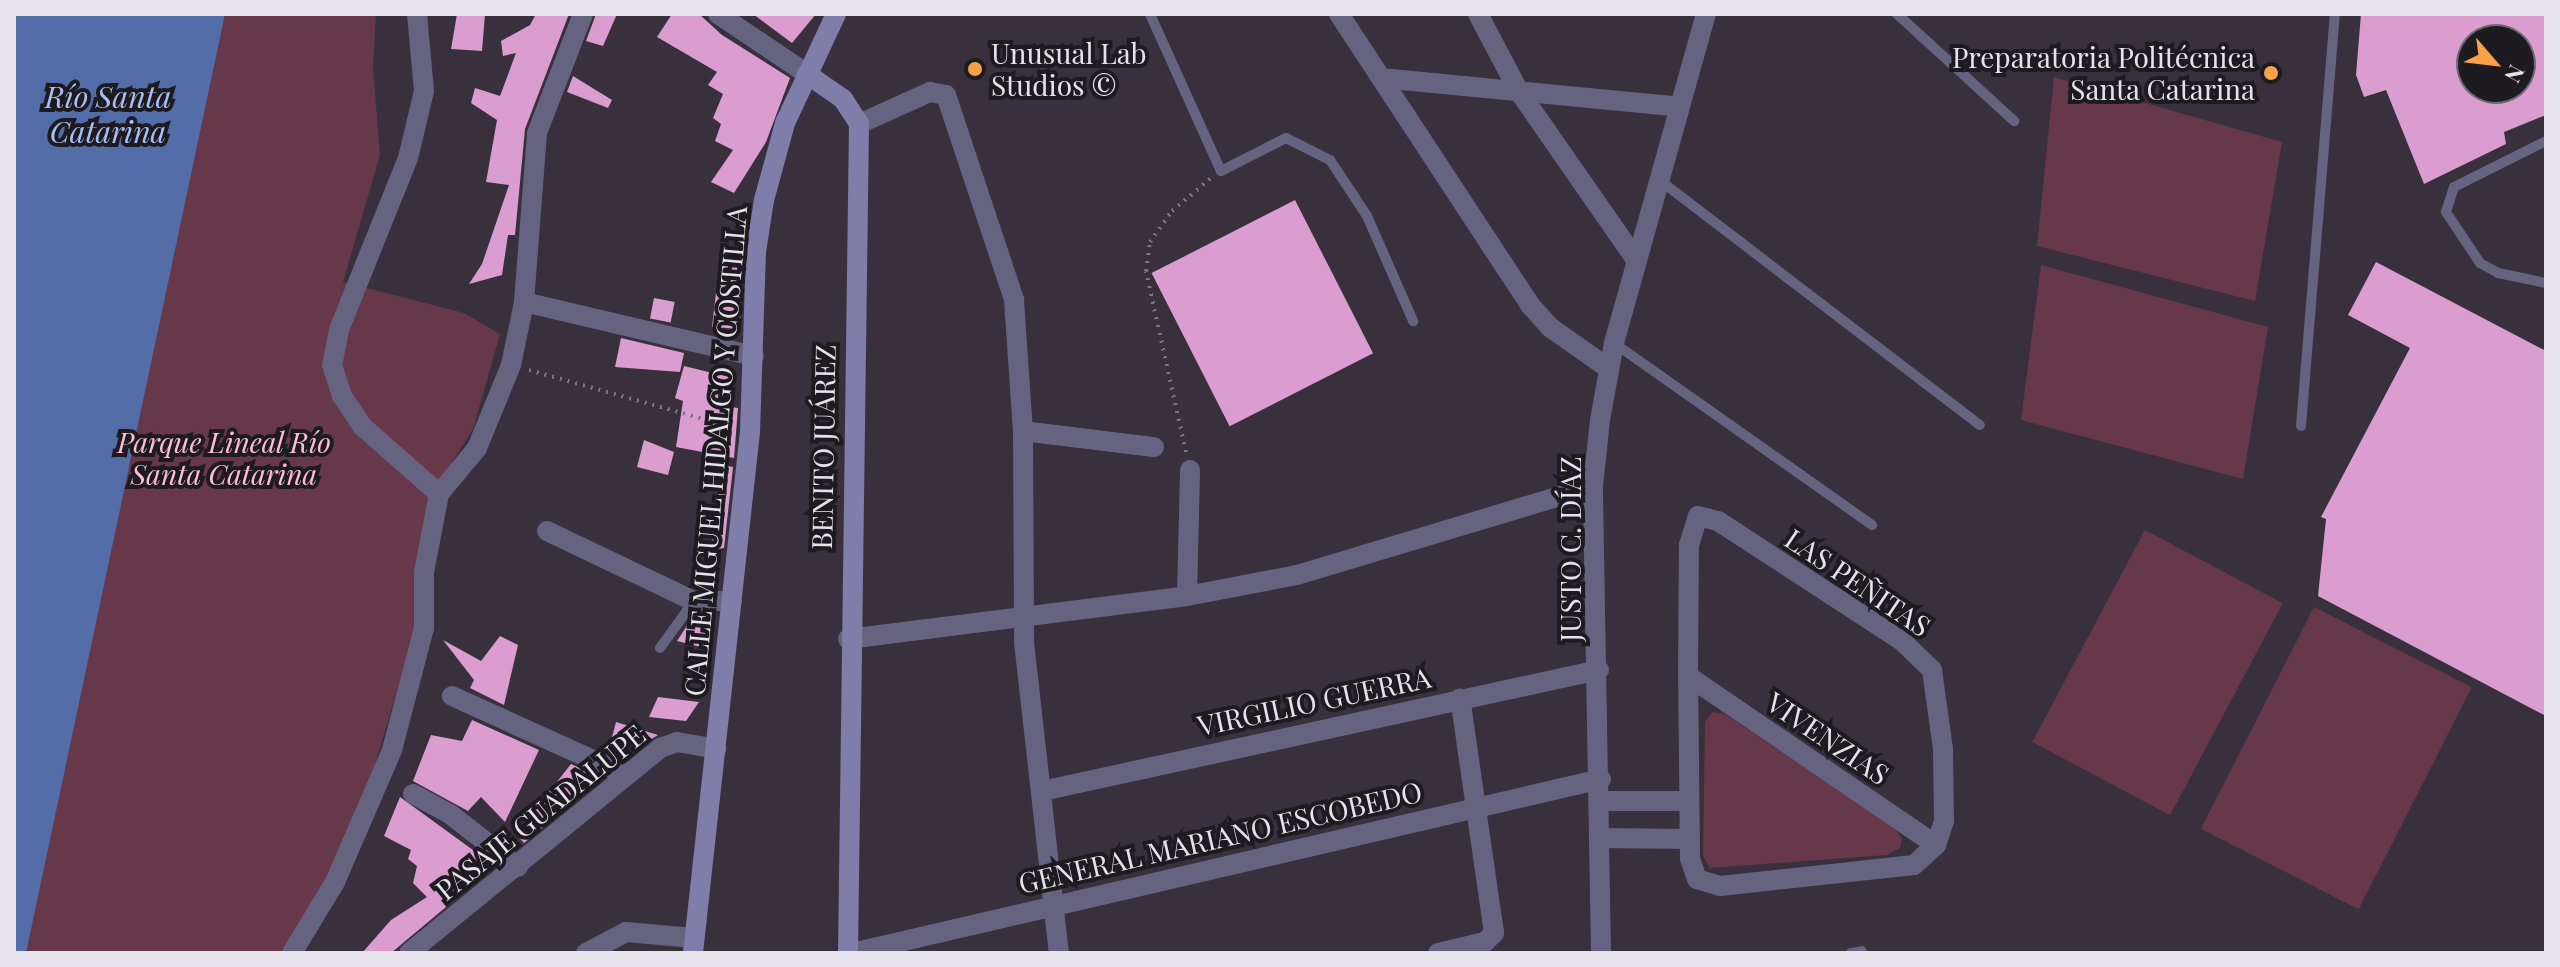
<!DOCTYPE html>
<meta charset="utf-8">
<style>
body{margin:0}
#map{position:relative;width:2560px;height:967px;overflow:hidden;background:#38313d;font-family:"Playfair Display",serif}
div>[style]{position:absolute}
.green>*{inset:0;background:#67374a;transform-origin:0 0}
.water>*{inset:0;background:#526da8}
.building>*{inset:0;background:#db9dd0;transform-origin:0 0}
.path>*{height:4px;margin-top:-2px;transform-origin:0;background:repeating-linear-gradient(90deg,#7b757f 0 2px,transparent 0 8px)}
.lane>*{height:10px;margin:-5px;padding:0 5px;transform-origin:5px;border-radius:5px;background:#656380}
.street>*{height:20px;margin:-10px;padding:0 10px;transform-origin:10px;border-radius:10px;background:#656380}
.secondary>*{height:20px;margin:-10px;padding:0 10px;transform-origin:10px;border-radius:10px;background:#807daa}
.dots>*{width:22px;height:22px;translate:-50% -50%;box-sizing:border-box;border:4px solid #1e1b20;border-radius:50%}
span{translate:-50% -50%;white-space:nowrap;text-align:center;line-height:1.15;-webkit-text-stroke:8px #1e1b20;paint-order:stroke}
.poi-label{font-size:28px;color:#e6e2e9}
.left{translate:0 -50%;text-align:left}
.right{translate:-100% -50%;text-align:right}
.park-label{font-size:28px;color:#fdbed5;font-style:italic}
.street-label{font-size:28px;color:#e6e2e9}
.water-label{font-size:30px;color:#a7c0f3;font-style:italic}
.frame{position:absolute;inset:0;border:16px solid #e6e2e9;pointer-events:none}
.north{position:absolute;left:2456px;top:24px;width:80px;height:80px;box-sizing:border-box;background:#1e1b20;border:2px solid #6e6b70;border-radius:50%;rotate:118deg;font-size:22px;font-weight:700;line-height:32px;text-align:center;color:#e6e2e9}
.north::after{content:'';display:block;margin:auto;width:28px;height:36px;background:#f7a149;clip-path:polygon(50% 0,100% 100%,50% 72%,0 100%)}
</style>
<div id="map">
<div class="green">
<div style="clip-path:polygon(14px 14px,376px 14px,373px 68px,380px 155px,343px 282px,464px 313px,500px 334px,473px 429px,429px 499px,414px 633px,374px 768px,330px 873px,282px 953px,14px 953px)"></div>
<div style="clip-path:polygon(2054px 77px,2282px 142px,2255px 301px,2037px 246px)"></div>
<div style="clip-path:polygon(2041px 265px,2268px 327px,2243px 479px,2021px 420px)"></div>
<div style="left:2145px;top:530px;width:156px;height:240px;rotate:28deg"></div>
<div style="left:2314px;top:607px;width:177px;height:249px;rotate:27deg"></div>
<div style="clip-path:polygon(1713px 712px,1725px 714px,1895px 829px,1902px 839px,1900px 848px,1887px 855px,1710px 868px,1703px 856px,1705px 722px)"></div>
</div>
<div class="water">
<div style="clip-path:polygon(14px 14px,225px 14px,26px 953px,14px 953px)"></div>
</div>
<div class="building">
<div style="clip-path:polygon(457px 14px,485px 14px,482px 51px,451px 49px)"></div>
<div style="clip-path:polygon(536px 14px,569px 14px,525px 129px,515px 235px,508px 235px,502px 275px,469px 284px,482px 264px,509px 185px,486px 182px,497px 120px,471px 103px,475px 88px,500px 96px,516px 53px,503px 56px,501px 41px,530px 25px)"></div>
<div style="clip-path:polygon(596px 14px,617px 14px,603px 46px,586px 41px)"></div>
<div style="clip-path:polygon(672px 14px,699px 14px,722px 35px,790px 78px,766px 142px,734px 193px,711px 182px,733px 150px,715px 141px,721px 124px,713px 118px,723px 94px,708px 85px,717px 72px,657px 37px)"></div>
<div style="clip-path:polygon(753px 14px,816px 14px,792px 43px)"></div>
<div style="clip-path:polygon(evenodd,2361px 14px,2546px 14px,2546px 115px,2504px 132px,2506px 144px,2424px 184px,2386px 90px,2364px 97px,2356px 75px,2361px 14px,2472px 40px,2520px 40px,2520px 88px,2472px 88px,2472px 40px)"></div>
<div style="clip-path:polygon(573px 76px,612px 100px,608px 108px,567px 92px)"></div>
<div style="left:1295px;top:200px;width:172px;height:161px;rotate:63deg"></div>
<div style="clip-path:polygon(2376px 262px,2546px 351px,2546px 716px,2318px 596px,2326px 519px,2321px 517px,2410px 348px,2348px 315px)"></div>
<div style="clip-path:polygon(719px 267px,742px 268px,740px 329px,712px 327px)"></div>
<div style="left:654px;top:298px;width:21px;height:21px;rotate:11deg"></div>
<div style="clip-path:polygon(621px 338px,684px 353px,680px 372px,615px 367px)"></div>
<div style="clip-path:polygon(684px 366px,729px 377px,725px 388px,734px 397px,731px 407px,738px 408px,734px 458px,676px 447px,683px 401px,675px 398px)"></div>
<div style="clip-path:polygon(644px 440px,674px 452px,668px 475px,637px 467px)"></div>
<div style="clip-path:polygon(723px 465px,733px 467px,724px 548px,711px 550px)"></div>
<div style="clip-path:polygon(708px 619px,705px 648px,677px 641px,690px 621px)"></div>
<div style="clip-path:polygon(500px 636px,518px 645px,504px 705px,470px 688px,474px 680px,443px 640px,481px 661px)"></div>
<div style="clip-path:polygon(658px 697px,699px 702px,686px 721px,649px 717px)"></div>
<div style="clip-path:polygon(472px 720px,539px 750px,505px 822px,481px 797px,468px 811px,413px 781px,431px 735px,462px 741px)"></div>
<div style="clip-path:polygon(616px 722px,658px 735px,640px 746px,611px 741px)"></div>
<div style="clip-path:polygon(571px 764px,602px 778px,524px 843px,516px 834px)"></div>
<div style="clip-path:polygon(400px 797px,495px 866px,391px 953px,362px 953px,391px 920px,427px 897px,413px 883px,417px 866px,408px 859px,411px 850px,384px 836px)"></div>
</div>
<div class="path">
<div style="left:529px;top:370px;width:211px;rotate:15.7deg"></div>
<div style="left:1186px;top:452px;width:185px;rotate:-102.5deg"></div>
<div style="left:1146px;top:271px;width:29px;rotate:-82deg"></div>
<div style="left:1150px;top:242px;width:38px;rotate:-55deg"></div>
<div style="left:1172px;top:211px;width:50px;rotate:-40.1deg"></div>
</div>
<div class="lane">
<div style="left:1150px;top:14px;width:172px;rotate:65.7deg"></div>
<div style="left:1221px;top:171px;width:73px;rotate:-26.9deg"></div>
<div style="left:1286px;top:138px;width:49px;rotate:26.6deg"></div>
<div style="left:1330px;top:160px;width:67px;rotate:56.5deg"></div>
<div style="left:1367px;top:216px;width:115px;rotate:66.3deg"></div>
<div style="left:1897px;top:14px;width:159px;rotate:42.4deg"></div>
<div style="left:2546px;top:141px;width:103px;rotate:153.4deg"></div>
<div style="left:2454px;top:187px;width:26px;rotate:108deg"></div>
<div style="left:2446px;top:212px;width:61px;rotate:56.3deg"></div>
<div style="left:2480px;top:263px;width:21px;rotate:29deg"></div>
<div style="left:2498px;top:273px;width:49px;rotate:11.8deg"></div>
<div style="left:1662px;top:182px;width:400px;rotate:37.4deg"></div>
<div style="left:1614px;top:343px;width:316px;rotate:35.2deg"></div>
<div style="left:2301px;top:426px;width:413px;rotate:-85.3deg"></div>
<div style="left:660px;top:648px;width:58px;rotate:-54.1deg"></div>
<div style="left:1851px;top:953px;width:11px;rotate:-10deg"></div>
</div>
<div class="street">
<div style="left:417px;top:14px;width:77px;rotate:84.8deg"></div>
<div style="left:424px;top:91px;width:69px;rotate:103.4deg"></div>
<div style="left:408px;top:158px;width:185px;rotate:111.9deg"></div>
<div style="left:339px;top:330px;width:36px;rotate:101deg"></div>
<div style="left:332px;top:365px;width:33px;rotate:72deg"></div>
<div style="left:342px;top:396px;width:36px;rotate:56deg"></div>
<div style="left:362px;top:426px;width:103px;rotate:41.4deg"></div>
<div style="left:718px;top:14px;width:107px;rotate:34deg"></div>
<div style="left:1339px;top:14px;width:348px;rotate:56.7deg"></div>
<div style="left:1530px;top:305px;width:31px;rotate:48deg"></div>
<div style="left:1551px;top:328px;width:70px;rotate:35.1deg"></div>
<div style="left:1478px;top:14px;width:86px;rotate:62.2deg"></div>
<div style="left:1518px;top:90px;width:208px;rotate:55.2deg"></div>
<div style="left:1381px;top:78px;width:300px;rotate:5.5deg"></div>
<div style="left:859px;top:124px;width:78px;rotate:-24.3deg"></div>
<div style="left:930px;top:92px;width:16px;rotate:11deg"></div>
<div style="left:946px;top:95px;width:216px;rotate:71.6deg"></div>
<div style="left:1014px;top:300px;width:131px;rotate:86.1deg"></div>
<div style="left:1023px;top:431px;width:211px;rotate:89.7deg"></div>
<div style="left:1024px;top:642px;width:313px;rotate:83.6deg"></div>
<div style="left:524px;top:302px;width:236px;rotate:13.2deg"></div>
<div style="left:1023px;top:431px;width:132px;rotate:7deg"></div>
<div style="left:1698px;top:516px;width:21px;rotate:14deg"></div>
<div style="left:1718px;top:521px;width:220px;rotate:33.1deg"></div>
<div style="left:1902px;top:641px;width:42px;rotate:44deg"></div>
<div style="left:1932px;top:670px;width:80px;rotate:82.1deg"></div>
<div style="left:1943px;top:749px;width:72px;rotate:89.2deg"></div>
<div style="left:1944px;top:821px;width:25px;rotate:108deg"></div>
<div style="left:1936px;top:845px;width:30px;rotate:138deg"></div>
<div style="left:1914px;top:865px;width:195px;rotate:173.8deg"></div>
<div style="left:1720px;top:886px;width:24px;rotate:-163deg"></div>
<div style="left:1697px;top:879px;width:21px;rotate:-109deg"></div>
<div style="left:1690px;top:859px;width:183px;rotate:-90.6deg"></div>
<div style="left:1688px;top:676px;width:131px;rotate:-89.6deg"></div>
<div style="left:1689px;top:545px;width:30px;rotate:-73deg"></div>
<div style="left:547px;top:531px;width:163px;rotate:25.5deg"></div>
<div style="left:694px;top:601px;width:38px"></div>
<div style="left:1187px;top:596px;width:126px;rotate:-88.6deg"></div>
<div style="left:848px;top:639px;width:342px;rotate:-7.2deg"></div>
<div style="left:1187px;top:596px;width:112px;rotate:-10.8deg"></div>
<div style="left:1297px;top:575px;width:309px;rotate:-16.7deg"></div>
<div style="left:1688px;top:676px;width:300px;rotate:34.3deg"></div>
<div style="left:452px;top:696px;width:191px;rotate:24.4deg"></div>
<div style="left:1042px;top:791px;width:570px;rotate:-12.26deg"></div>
<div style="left:413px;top:794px;width:42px;rotate:28.4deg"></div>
<div style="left:450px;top:814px;width:86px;rotate:37.9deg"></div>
<div style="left:1600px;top:801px;width:89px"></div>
<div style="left:1599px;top:838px;width:91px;rotate:0.6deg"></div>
<div style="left:292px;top:953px;width:83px;rotate:-58.8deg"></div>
<div style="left:335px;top:882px;width:144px;rotate:-66.6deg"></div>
<div style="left:392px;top:750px;width:126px;rotate:-75.3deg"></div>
<div style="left:424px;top:628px;width:56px;rotate:-90deg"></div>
<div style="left:424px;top:572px;width:79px;rotate:-79.1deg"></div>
<div style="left:439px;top:494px;width:60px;rotate:-50.4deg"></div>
<div style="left:477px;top:448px;width:90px;rotate:-67.7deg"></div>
<div style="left:511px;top:365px;width:64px;rotate:-78.3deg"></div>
<div style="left:524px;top:302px;width:169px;rotate:-85.6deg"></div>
<div style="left:537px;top:133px;width:128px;rotate:-68.9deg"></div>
<div style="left:409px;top:953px;width:324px;rotate:-39.2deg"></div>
<div style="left:660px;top:748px;width:18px;rotate:-19deg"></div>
<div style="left:677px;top:742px;width:40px;rotate:10deg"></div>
<div style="left:586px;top:953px;width:45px;rotate:-27.7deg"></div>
<div style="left:626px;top:932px;width:68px;rotate:5deg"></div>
<div style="left:852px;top:953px;width:769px;rotate:-13.08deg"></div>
<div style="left:1438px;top:953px;width:48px;rotate:-13.2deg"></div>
<div style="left:1485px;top:942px;width:13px;rotate:-45deg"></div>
<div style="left:1494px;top:933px;width:237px;rotate:-98.2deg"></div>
<div style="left:1601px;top:953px;width:467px;rotate:-91deg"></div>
<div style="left:1593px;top:486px;width:66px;rotate:-83.9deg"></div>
<div style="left:1600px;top:420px;width:78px;rotate:-79.7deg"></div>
<div style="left:1614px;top:343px;width:342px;rotate:-74.4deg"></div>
</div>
<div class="secondary">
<div style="left:807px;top:74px;width:44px;rotate:34.8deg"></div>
<div style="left:843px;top:99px;width:30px;rotate:57deg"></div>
<div style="left:859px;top:124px;width:829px;rotate:90.76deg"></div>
<div style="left:693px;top:953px;width:524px;rotate:-83.76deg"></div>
<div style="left:750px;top:432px;width:180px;rotate:-88.1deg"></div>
<div style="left:756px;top:252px;width:53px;rotate:-81.3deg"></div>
<div style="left:764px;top:200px;width:80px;rotate:-74.7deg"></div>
<div style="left:785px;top:123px;width:120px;rotate:-64.9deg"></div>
</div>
<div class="dots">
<div style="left:975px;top:69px;background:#f7a149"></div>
<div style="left:2271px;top:73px;background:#f7a149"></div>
</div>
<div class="poi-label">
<span class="left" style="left:991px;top:69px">Unusual Lab<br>Studios ©</span>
<span class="right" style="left:2255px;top:73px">Preparatoria Politécnica<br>Santa Catarina</span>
</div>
<div class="park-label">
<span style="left:224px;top:458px">Parque Lineal Río<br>Santa Catarina</span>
</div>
<div class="street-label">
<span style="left:823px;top:447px;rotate:-89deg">BENITO JUÁREZ</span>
<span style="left:715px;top:451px;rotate:-85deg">CALLE MIGUEL HIDALGO Y COSTILLA</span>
<span style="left:1570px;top:549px;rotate:-90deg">JUSTO C. DÍAZ</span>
<span style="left:1858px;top:582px;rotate:34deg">LAS PEÑITAS</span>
<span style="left:1314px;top:701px;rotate:-12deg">VIRGILIO GUERRA</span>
<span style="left:1828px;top:738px;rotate:34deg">VIVENZIAS</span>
<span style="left:540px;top:812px;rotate:-39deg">PASAJE GUADALUPE</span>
<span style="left:1220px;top:837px;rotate:-13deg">GENERAL MARIANO ESCOBEDO</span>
</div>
<div class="water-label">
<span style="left:108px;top:113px">Río Santa<br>Catarina</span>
</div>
<div class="frame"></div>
<div class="north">N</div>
</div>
